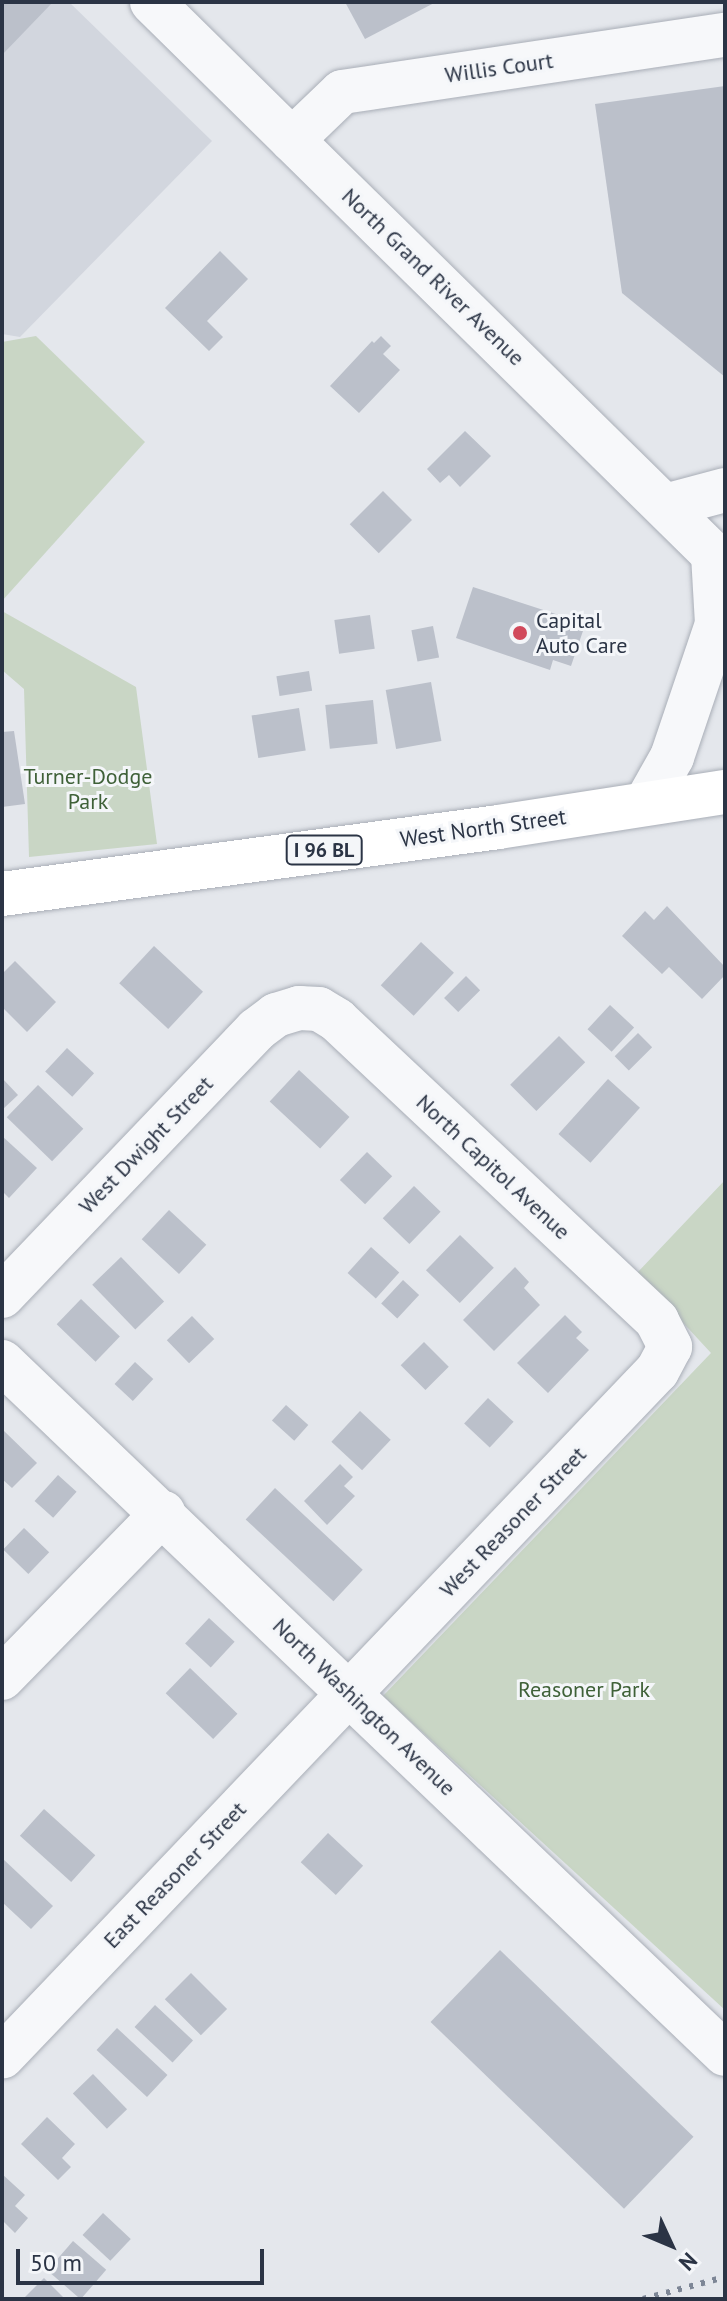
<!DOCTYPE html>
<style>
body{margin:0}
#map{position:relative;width:727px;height:2301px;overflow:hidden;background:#e4e7ec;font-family:"PT Sans",sans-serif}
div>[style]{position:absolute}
.built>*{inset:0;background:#d2d6de}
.green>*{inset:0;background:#c9d6c5}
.building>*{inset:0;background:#bbc0ca;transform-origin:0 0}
.roads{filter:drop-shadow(0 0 2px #a9aeb7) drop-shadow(0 0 2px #a9aeb7)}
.minor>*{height:44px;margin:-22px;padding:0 22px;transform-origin:22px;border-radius:22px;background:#f7f8fa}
.major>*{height:44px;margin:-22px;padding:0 22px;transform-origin:22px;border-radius:22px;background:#fff}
.rail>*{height:6px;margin-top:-3px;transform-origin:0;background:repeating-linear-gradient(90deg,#7d8696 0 4px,transparent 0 12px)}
.dots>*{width:22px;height:22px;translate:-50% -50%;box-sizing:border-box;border:4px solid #f4f6f9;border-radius:50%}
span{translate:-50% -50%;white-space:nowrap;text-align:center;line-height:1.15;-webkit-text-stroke:6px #f4f6f9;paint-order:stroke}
.shield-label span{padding:2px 6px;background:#f4f6f9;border:2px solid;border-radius:6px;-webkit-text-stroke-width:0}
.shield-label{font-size:20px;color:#2b3445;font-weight:700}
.street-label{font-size:22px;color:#2b3445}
.poi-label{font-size:22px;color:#2b3445}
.left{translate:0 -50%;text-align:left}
.park-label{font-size:22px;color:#3f6138}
.frame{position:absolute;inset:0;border:4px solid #2b3445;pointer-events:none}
.north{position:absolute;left:631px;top:2205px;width:80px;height:80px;-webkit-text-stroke:6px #f4f6f9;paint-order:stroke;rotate:134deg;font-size:22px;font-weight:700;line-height:32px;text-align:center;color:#2b3445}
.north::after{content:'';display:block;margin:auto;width:28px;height:36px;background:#2b3445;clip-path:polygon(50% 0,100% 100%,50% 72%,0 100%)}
.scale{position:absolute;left:16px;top:2249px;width:248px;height:36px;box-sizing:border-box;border:4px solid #2b3445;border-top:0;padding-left:10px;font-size:24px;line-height:28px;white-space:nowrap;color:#2b3445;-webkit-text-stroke:6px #f4f6f9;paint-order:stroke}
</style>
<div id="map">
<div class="built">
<div style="clip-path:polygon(2px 2px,69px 2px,212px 141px,20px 337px,2px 334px)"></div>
</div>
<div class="green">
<div style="clip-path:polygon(36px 336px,145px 442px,2px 601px,2px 342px)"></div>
<div style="clip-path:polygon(2px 611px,136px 687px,157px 844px,29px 857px,24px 689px,2px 670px)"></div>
<div style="clip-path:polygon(725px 1180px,725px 2010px,383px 1696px,711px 1353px,637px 1273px)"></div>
</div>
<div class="building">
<div style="clip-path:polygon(2px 2px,53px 2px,2px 55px)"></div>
<div style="clip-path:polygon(345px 2px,436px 2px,365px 39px)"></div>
<div style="clip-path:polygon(725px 86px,725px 377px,622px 293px,595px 104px)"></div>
<div style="clip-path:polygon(220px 251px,248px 279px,207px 321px,223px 337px,209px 351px,165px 308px)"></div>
<div style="clip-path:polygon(381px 336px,391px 346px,383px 354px,400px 370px,359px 413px,330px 386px,372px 341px,374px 343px)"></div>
<div style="clip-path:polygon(465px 431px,491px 456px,460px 487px,449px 475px,440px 483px,427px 469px)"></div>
<div style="left:383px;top:491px;width:41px;height:47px;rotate:45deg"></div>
<div style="clip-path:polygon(473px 587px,568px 618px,567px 622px,584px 628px,571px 666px,553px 660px,550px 670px,456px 638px)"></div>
<div style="left:370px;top:615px;width:34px;height:36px;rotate:82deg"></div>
<div style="left:433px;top:626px;width:32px;height:22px;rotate:79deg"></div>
<div style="left:309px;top:671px;width:20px;height:33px;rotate:81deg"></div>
<div style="left:431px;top:682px;width:60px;height:46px;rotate:80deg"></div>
<div style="left:373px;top:700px;width:44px;height:48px;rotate:84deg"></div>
<div style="left:299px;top:708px;width:43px;height:48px;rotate:81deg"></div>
<div style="clip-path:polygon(14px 731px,25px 804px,2px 807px,2px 732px)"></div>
<div style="clip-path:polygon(667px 906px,725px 967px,725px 975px,702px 999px,669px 967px,662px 974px,622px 936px,645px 911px,654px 920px)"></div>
<div style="left:421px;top:942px;width:45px;height:59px;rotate:43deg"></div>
<div style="left:154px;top:946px;width:67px;height:51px;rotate:43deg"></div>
<div style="clip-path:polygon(15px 961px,56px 1002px,27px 1032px,2px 1007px,2px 974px)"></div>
<div style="left:466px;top:976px;width:20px;height:31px;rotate:45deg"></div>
<div style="left:610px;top:1005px;width:33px;height:33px;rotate:43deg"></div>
<div style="left:638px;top:1033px;width:20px;height:33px;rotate:45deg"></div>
<div style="left:559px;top:1036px;width:37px;height:69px;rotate:45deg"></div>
<div style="left:67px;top:1048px;width:37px;height:32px;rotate:43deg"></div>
<div style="left:299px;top:1070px;width:69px;height:43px;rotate:43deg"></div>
<div style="clip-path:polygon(2px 1078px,18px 1095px,2px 1110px)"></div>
<div style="left:608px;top:1079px;width:43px;height:74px;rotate:42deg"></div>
<div style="left:38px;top:1085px;width:63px;height:45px;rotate:44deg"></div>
<div style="clip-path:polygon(2px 1136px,37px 1168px,9px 1198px,2px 1191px)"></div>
<div style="left:367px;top:1152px;width:35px;height:39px;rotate:44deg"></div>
<div style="left:414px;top:1186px;width:37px;height:45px;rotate:44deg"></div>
<div style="left:169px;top:1210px;width:51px;height:40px;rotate:43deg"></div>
<div style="left:460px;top:1235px;width:47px;height:49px;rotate:44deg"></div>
<div style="left:371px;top:1247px;width:38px;height:35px;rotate:42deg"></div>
<div style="left:121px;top:1257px;width:62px;height:40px;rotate:46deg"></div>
<div style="clip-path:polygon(515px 1267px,529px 1282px,524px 1288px,540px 1305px,494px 1351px,463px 1320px)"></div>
<div style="left:403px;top:1280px;width:22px;height:32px;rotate:43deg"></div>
<div style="left:81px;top:1299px;width:54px;height:35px;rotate:44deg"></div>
<div style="clip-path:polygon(565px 1315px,582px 1332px,576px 1338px,589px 1350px,548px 1393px,517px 1363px)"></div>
<div style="left:192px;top:1316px;width:32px;height:35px;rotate:46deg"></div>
<div style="left:424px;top:1342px;width:35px;height:33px;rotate:45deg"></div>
<div style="left:135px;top:1362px;width:25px;height:30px;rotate:43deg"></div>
<div style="left:488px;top:1398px;width:35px;height:35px;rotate:43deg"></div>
<div style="left:286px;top:1405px;width:30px;height:21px;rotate:42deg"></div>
<div style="left:360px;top:1411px;width:42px;height:42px;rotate:43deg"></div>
<div style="clip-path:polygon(2px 1429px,37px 1463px,12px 1488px,2px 1479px)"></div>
<div style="clip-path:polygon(340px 1464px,353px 1477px,344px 1486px,355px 1496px,327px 1525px,304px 1501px)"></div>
<div style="left:58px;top:1475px;width:25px;height:35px;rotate:42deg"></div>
<div style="left:275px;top:1488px;width:120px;height:43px;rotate:43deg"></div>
<div style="left:24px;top:1528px;width:35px;height:30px;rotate:44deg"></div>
<div style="left:209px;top:1618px;width:35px;height:35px;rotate:43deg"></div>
<div style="left:190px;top:1668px;width:66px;height:35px;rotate:44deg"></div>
<div style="left:44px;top:1809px;width:69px;height:36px;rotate:42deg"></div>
<div style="left:328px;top:1833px;width:48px;height:40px;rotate:43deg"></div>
<div style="clip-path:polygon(2px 1858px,53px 1906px,31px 1929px,2px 1902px)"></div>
<div style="left:500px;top:1950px;width:269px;height:100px;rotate:44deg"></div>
<div style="left:191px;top:1973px;width:51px;height:37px;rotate:45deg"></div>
<div style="left:155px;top:2005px;width:52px;height:30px;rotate:43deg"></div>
<div style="left:117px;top:2028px;width:69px;height:30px;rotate:43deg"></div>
<div style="left:93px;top:2074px;width:49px;height:28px;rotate:46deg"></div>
<div style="clip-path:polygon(47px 2117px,75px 2144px,62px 2158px,71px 2167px,58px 2180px,21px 2144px)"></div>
<div style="clip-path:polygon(2px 2174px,25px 2195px,15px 2206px,28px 2218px,15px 2233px,2px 2220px)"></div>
<div style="left:103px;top:2213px;width:38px;height:30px;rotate:43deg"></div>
<div style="left:73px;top:2241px;width:44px;height:39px;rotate:41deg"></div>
<div style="clip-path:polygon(44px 2278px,65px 2299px,23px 2299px)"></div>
</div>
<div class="roads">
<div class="minor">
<div style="left:152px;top:2px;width:804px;rotate:44.55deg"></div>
<div style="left:292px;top:140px;width:69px;rotate:-43.8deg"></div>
<div style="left:342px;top:92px;width:387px;rotate:-8.5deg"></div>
<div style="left:665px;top:506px;width:62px;rotate:-14.9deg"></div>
<div style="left:646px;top:803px;width:53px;rotate:-60.5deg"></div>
<div style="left:672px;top:757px;width:140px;rotate:-71.3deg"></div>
<div style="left:717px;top:624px;width:70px;rotate:-93.3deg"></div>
<div style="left:2px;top:1296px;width:368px;rotate:-46.3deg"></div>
<div style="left:256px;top:1030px;width:25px;rotate:-37deg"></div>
<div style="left:276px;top:1015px;width:24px;rotate:-17deg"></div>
<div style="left:299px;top:1008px;width:20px;rotate:3deg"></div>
<div style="left:319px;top:1009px;width:21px;rotate:31deg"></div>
<div style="left:337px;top:1020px;width:439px;rotate:43.2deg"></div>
<div style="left:657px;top:1321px;width:29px;rotate:63deg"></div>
<div style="left:670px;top:1347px;width:27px;rotate:118deg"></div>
<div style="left:657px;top:1371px;width:948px;rotate:133.68deg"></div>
<div style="left:2px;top:1362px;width:1001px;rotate:43.74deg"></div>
<div style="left:2px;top:1678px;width:231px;rotate:-45.7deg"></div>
</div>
<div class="major">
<div style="left:2px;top:894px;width:501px;rotate:-7.68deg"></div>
<div style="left:499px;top:827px;width:229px;rotate:-8.8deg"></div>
</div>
</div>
<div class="rail">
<div style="left:643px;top:2299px;width:85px;rotate:-15deg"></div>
</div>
<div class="dots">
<div style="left:520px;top:633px;background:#d1495b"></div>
</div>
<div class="shield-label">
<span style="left:324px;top:850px">I 96 BL</span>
</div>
<div class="street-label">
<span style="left:499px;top:68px;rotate:-8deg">Willis Court</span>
<span style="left:433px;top:277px;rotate:44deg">North Grand River Avenue</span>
<span style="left:483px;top:828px;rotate:-8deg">West North Street</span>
<span style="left:146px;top:1145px;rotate:-46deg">West Dwight Street</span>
<span style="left:493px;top:1167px;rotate:43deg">North Capitol Avenue</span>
<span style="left:513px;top:1522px;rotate:-46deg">West Reasoner Street</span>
<span style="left:364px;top:1707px;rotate:44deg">North Washington Avenue</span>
<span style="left:175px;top:1875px;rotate:-46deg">East Reasoner Street</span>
</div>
<div class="poi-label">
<span class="left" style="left:536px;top:633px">Capital<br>Auto Care</span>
</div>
<div class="park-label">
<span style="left:88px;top:789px">Turner-Dodge<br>Park</span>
<span style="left:584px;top:1690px">Reasoner Park</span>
</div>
<div class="frame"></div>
<div class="north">N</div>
<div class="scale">50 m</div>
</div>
